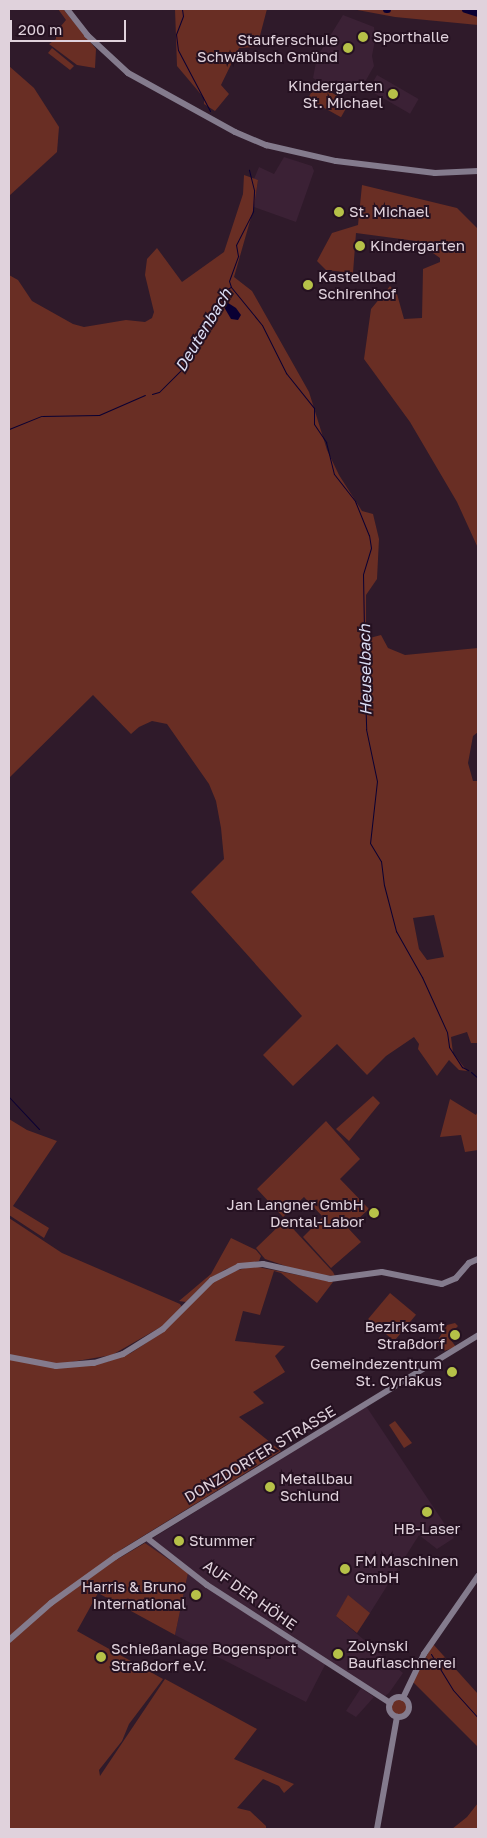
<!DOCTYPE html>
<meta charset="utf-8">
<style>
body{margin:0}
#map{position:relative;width:487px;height:1838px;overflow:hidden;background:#2f1a2a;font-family:"Golos Text",sans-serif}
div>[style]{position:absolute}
.built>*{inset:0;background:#3b2135;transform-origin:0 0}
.green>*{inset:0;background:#692e24;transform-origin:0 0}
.round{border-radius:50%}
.water>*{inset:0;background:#0a0033}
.stream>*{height:1px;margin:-0.5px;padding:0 0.5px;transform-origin:0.5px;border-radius:0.5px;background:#0a0033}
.river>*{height:7px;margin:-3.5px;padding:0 3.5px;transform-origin:3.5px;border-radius:3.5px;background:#0a0033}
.secondary>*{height:6px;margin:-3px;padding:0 3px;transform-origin:3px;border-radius:3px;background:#847b8d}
.secondary>.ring{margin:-3px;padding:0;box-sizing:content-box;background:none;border:6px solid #847b8d;border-radius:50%}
.dots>*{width:14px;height:14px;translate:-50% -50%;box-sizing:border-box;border:2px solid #251121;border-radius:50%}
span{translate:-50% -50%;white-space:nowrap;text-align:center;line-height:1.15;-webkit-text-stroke:4px #251121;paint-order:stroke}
.poi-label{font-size:15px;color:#e0d2dc}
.left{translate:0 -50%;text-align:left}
.right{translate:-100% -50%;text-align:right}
.street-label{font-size:15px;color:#e0d2dc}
.water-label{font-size:16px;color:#dbddf3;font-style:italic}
.frame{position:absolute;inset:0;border:10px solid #e0d2dc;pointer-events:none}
.scale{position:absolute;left:10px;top:20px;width:116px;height:22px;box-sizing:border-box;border:2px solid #e0d2dc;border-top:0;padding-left:6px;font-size:15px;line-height:18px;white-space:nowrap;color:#e0d2dc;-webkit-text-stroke:4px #251121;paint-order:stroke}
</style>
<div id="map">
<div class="built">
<div style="clip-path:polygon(343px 15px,374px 27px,375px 40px,372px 56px,374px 66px,361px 89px,343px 95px,313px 78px,317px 57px)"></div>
<div style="left:377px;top:75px;width:48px;height:17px;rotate:30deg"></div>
<div style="clip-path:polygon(284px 157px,312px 166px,314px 171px,296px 222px,254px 207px,258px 180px,254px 179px,259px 167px,274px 174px)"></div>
<div style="clip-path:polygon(366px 1406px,454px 1538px,437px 1549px,419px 1535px,370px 1613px,348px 1596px,336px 1616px,403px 1673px,389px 1693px,384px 1697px,327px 1661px,306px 1702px,175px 1635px,188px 1573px,145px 1543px)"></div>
<div style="clip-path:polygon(361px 1688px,374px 1697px,356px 1717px,346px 1711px)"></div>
</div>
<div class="green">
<div style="clip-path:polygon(58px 9px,63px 9px,96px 49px,95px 68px,77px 65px,49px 44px,56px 39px,56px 32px,66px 20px)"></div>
<div style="clip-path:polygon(175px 9px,267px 9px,257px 47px,239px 48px,221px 85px,229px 94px,215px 111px,204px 104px,204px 98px,177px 66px)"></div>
<div style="clip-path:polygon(352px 9px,478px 9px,478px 25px,395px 17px)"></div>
<div style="clip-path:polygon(52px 48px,74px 66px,70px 70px,48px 53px)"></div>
<div style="clip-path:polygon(9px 66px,34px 88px,59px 127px,57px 152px,9px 196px)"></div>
<div style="left:316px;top:84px;width:38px;height:17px;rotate:29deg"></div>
<div style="clip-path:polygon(evenodd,244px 175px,258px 180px,254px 207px,234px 277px,252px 291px,309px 392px,327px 450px,339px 475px,362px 511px,373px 514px,379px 539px,377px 579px,366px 595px,366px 639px,381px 635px,388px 648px,405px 655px,478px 648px,478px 732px,473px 736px,468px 763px,473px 781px,478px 781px,478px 1043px,471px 1043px,467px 1032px,451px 1037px,453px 1053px,467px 1071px,459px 1070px,449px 1060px,437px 1076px,418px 1049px,419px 1044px,414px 1037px,386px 1056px,367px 1075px,337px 1044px,293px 1086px,263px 1055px,302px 1016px,191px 892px,224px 859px,221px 828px,216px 801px,209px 784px,167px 724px,152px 721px,139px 727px,131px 734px,93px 695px,9px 778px,9px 275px,18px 280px,32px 301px,73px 324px,84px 327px,126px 320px,145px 322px,152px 318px,154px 312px,145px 275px,147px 259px,157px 248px,182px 282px,224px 252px,243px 194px,244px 175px,434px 915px,444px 957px,427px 960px,419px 949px,413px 918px,434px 915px)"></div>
<div style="clip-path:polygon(362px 185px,457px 208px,478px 229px,478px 548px,457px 502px,410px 422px,364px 359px,371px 309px,390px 286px,397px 294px,404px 319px,422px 318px,423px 269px,440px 262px,440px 258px,416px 241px,356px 233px,353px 273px,326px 270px,317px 261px,332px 233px,358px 225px)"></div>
<div style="clip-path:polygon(373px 1096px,380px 1103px,349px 1141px,336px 1129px)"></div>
<div style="clip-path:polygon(450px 1099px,476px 1115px,478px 1111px,478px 1150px,465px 1152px,461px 1135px,440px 1137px)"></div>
<div style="clip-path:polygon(9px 1119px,27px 1130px,57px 1141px,13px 1206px,49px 1228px,44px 1238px,9px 1215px)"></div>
<div style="clip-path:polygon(326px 1121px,360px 1159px,340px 1179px,369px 1209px,348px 1228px,361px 1242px,331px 1268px,303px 1237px,323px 1217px,304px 1197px,283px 1217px,257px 1189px)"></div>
<div style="clip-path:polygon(9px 1218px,62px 1253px,180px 1304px,182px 1307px,166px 1324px,112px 1355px,59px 1364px,9px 1355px)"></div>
<div style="clip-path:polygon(285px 1220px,333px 1272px,335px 1276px,309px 1274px,265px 1259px,256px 1248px)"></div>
<div style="clip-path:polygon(231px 1238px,256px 1250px,261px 1256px,259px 1261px,226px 1269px,208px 1280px,186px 1302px,179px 1301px,211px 1274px)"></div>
<div style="clip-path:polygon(253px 1266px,333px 1282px,317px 1303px,281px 1273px,274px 1271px,260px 1315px,243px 1311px,235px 1341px,285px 1346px,275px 1356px,285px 1372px,253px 1392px,264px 1403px,239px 1417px,281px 1451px,122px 1549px,115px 1557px,116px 1560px,145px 1543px,188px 1573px,175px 1635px,98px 1593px,77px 1631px,163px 1679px,129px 1724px,122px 1741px,99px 1770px,100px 1776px,165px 1679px,257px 1729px,234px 1759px,294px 1784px,284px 1793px,279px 1786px,263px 1779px,237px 1808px,250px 1811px,266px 1826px,266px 1829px,9px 1829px,9px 1359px,59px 1368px,107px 1362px,131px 1353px,161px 1333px,209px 1284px,227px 1273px)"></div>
<div style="left:390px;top:1293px;width:34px;height:34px;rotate:40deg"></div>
<div style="clip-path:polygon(455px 1323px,458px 1326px,448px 1336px,456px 1347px,444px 1351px,436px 1343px,447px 1325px)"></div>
<div style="clip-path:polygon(395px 1421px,412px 1443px,404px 1448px,389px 1425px)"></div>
<div style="clip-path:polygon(348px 1595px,370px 1613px,357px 1633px,336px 1616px)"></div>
<div style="clip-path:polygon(433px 1644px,478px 1694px,478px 1747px,413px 1682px)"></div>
<div class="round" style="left:391px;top:1699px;width:16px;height:16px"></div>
<div style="clip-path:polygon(478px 1803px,478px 1829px,452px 1829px,467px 1817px)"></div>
</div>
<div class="water">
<div style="clip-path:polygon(225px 301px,236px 308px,241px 315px,238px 320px,231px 319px,224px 307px)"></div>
</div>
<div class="stream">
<div style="left:182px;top:9px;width:7px;rotate:82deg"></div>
<div style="left:183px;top:16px;width:19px;rotate:111deg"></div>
<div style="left:176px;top:34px;width:16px;rotate:83deg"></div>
<div style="left:178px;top:50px;width:69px;rotate:62.3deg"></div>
<div style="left:231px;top:287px;width:49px;rotate:50.8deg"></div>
<div style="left:262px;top:325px;width:54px;rotate:63.4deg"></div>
<div style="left:286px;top:373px;width:45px;rotate:51.3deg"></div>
<div style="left:314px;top:408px;width:16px;rotate:90deg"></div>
<div style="left:314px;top:424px;width:22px;rotate:56deg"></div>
<div style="left:326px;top:442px;width:33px;rotate:76deg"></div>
<div style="left:334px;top:474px;width:34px;rotate:52deg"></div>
<div style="left:355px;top:501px;width:37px;rotate:68deg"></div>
<div style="left:369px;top:535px;width:13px;rotate:81deg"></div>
<div style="left:371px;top:548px;width:27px;rotate:107deg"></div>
<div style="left:363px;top:574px;width:120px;rotate:89deg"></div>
<div style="left:365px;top:694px;width:35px;rotate:88deg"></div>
<div style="left:366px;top:729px;width:53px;rotate:78.1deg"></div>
<div style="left:377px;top:781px;width:62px;rotate:96.4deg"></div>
<div style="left:370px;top:843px;width:21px;rotate:59deg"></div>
<div style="left:381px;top:861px;width:24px;rotate:83deg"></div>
<div style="left:384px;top:885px;width:48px;rotate:75.4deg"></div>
<div style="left:396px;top:931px;width:53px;rotate:60.5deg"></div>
<div style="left:422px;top:977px;width:60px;rotate:65.6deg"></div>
<div style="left:447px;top:1032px;width:15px;rotate:82deg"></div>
<div style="left:449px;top:1047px;width:24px;rotate:57deg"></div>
<div style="left:462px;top:1067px;width:7px;rotate:27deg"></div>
<div style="left:152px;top:394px;width:7px;rotate:-16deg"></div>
<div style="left:159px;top:392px;width:37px;rotate:-45deg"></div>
<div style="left:185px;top:366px;width:40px;rotate:-68deg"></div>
<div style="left:200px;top:329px;width:44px;rotate:-58.8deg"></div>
<div style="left:223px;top:291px;width:9px;rotate:-27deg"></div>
<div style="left:231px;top:287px;width:6px;rotate:-108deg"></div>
<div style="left:229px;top:281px;width:27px;rotate:-70deg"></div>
<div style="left:238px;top:256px;width:11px;rotate:-100deg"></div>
<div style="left:236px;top:245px;width:38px;rotate:-63deg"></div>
<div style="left:253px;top:211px;width:21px;rotate:-87deg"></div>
<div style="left:254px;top:190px;width:21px;rotate:-104deg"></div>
<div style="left:9px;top:429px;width:35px;rotate:-22deg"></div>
<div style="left:42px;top:416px;width:57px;rotate:-1deg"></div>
<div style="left:99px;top:415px;width:50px;rotate:-23.5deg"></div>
<div style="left:471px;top:1072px;width:9px;rotate:41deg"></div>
<div style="left:9px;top:1097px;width:44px;rotate:46.8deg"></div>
<div style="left:431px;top:1654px;width:42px;rotate:58.6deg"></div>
<div style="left:453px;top:1690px;width:38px;rotate:48deg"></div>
</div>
<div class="river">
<div style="left:386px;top:9px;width:1px"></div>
<div style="left:465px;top:9px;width:14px;rotate:17deg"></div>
</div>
<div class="secondary">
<div style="left:67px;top:9px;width:33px;rotate:52deg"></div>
<div style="left:87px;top:35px;width:56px;rotate:42.8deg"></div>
<div style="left:128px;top:73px;width:122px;rotate:28.9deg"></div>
<div style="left:235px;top:132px;width:34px;rotate:23deg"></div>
<div style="left:266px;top:145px;width:72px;rotate:12.9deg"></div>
<div style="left:336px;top:161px;width:100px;rotate:6.9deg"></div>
<div style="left:435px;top:173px;width:43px;rotate:-2.7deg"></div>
<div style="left:9px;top:1357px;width:48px;rotate:10.8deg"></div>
<div style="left:56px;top:1366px;width:38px;rotate:-5deg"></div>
<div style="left:94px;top:1363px;width:30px;rotate:-17deg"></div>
<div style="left:123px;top:1354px;width:47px;rotate:-32deg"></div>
<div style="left:163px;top:1329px;width:69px;rotate:-45deg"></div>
<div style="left:212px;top:1280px;width:30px;rotate:-27deg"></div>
<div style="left:239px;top:1266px;width:24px;rotate:-5deg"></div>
<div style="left:263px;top:1264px;width:69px;rotate:12.6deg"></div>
<div style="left:330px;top:1279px;width:52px;rotate:-7.7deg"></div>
<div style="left:382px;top:1272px;width:61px;rotate:11.3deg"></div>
<div style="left:442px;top:1284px;width:15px;rotate:-23deg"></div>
<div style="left:456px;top:1278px;width:20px;rotate:-49deg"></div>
<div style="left:469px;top:1263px;width:10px;rotate:-24deg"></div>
<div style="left:147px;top:1538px;width:76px;rotate:38.1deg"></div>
<div style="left:207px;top:1585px;width:218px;rotate:32.8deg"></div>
<div style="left:9px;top:1640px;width:56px;rotate:-41.4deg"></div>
<div style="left:51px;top:1603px;width:79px;rotate:-35.7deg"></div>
<div style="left:115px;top:1557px;width:426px;rotate:-31.4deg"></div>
<div class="ring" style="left:389px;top:1697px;width:14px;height:14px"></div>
<div style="left:403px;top:1698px;width:49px;rotate:-64.5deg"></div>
<div style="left:424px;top:1654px;width:95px;rotate:-55.3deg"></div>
<div style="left:377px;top:1829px;width:114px;rotate:-79.9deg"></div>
</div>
<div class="dots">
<div style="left:363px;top:37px;background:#b6c148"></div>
<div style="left:348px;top:48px;background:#b6c148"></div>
<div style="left:393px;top:94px;background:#b6c148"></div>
<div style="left:339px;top:212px;background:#b6c148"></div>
<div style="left:360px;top:246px;background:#b6c148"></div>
<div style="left:308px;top:285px;background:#b6c148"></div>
<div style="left:374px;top:1213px;background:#b6c148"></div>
<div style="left:455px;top:1335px;background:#b6c148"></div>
<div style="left:452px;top:1372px;background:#b6c148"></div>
<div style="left:270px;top:1487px;background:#b6c148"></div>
<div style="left:427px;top:1512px;background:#b6c148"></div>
<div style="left:179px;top:1541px;background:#b6c148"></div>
<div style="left:345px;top:1569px;background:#b6c148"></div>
<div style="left:196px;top:1595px;background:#b6c148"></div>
<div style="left:338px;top:1654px;background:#b6c148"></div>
<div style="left:101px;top:1657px;background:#b6c148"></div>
</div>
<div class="poi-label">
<span class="left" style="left:373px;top:37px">Sporthalle</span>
<span class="right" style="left:338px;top:48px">Stauferschule<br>Schwäbisch Gmünd</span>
<span class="right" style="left:383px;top:94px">Kindergarten<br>St. Michael</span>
<span class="left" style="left:349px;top:212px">St. Michael</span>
<span class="left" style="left:370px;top:246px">Kindergarten</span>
<span class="left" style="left:318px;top:285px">Kastellbad<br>Schirenhof</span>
<span class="right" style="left:364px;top:1213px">Jan Langner GmbH<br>Dental-Labor</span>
<span class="right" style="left:445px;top:1335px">Bezirksamt<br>Straßdorf</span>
<span class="right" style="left:442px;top:1372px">Gemeindezentrum<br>St. Cyriakus</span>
<span class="left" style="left:280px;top:1487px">Metallbau<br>Schlund</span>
<span style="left:427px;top:1529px">HB-Laser</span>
<span class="left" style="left:189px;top:1541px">Stummer</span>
<span class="left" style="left:355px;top:1569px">FM Maschinen<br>GmbH</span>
<span class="right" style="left:186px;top:1595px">Harris &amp; Bruno<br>International</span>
<span class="left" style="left:348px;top:1654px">Zolynski<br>Bauflaschnerei</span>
<span class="left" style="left:111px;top:1657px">Schießanlage Bogensport<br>Straßdorf e.V.</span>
</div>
<div class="street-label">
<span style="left:260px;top:1454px;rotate:-31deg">DONZDORFER STRASSE</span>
<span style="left:250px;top:1595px;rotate:35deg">AUF DER HÖHE</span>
</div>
<div class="water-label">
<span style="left:203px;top:330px;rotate:-59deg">Deutenbach</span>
<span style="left:365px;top:670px;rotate:-91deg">Heuselbach</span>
</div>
<div class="frame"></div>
<div class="scale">200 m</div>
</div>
